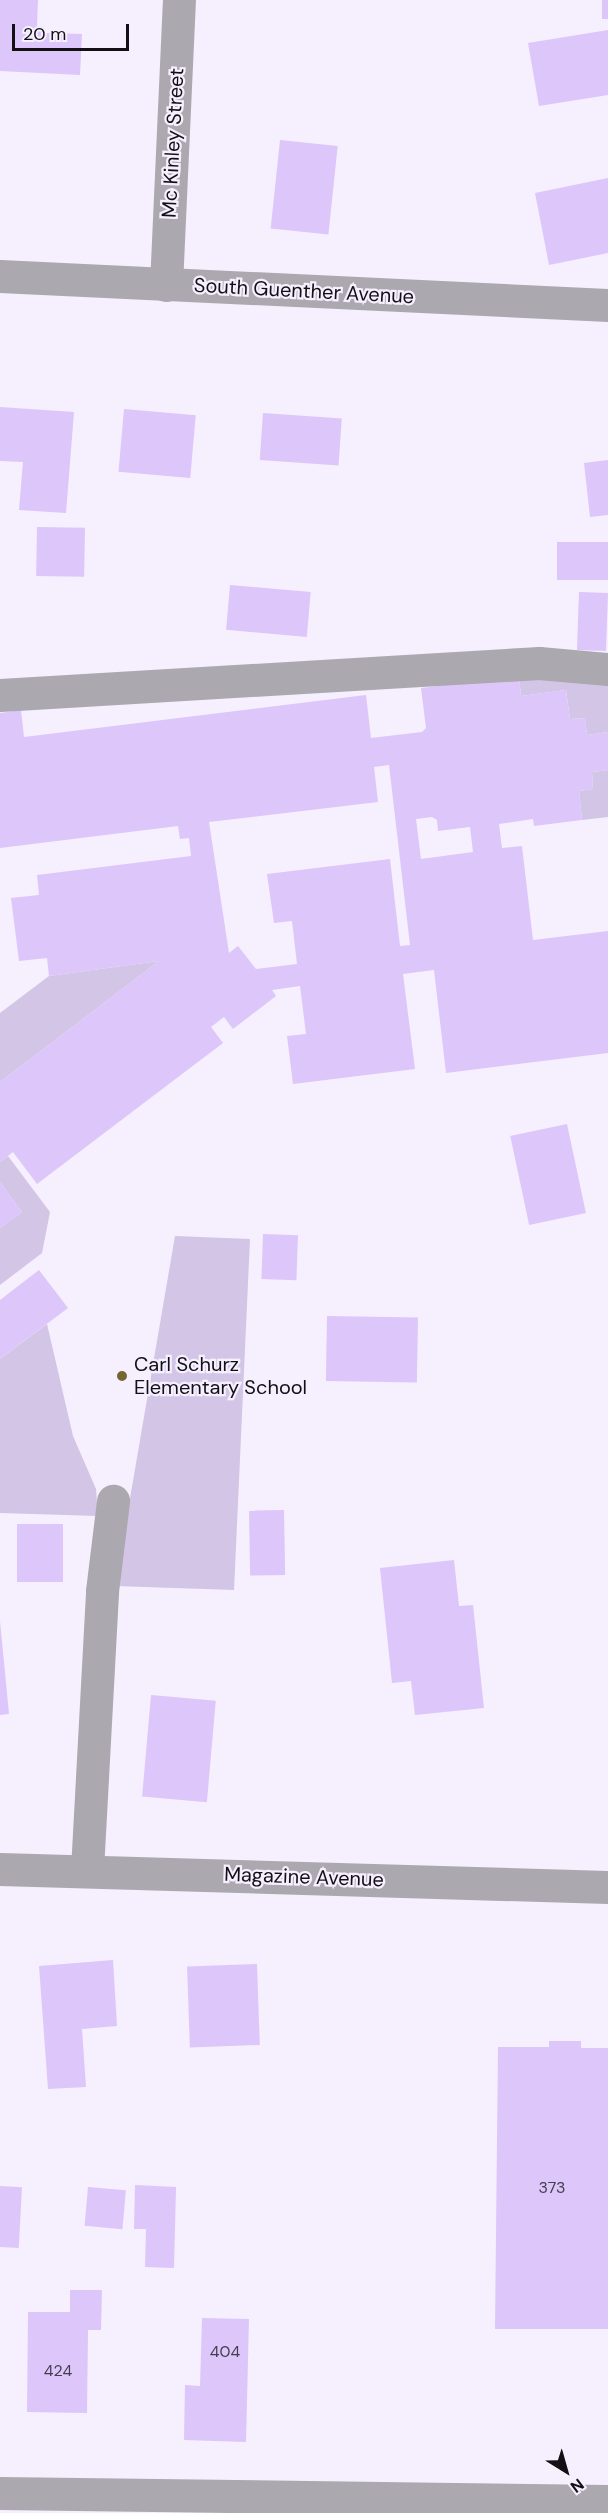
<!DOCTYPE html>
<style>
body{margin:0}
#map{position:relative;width:608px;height:2513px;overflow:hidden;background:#f5effe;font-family:"DM Sans",sans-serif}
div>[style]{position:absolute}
.green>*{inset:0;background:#d3c5e6}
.building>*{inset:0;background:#ddc6fa;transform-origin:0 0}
.minor>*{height:33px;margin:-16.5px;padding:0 16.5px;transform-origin:16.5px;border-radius:16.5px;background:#aba8af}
.dots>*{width:16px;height:16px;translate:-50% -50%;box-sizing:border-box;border:3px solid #f5effe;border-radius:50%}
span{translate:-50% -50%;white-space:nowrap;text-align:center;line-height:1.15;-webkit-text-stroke:4.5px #f5effe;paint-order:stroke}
.number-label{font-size:16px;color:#453d4e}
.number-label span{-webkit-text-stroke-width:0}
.street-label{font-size:20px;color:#120f15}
.poi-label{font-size:20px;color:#120f15}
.left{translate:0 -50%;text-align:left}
.north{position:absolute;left:536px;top:2441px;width:60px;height:60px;-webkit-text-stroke:4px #f5effe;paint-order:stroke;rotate:143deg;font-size:16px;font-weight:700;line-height:24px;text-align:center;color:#120f15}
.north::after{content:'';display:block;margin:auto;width:21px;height:27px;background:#120f15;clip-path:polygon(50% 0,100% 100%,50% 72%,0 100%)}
.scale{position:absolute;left:12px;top:24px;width:117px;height:27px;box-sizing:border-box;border:3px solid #120f15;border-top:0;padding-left:8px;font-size:18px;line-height:21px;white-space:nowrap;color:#120f15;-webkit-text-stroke:4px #f5effe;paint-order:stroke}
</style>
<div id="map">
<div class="green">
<div style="clip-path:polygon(519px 676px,608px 680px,608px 732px,587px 735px,585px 718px,570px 719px,566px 690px,521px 696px)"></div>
<div style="clip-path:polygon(608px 770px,608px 817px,582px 820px,579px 791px,593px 789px,592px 772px)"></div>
<div style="clip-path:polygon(159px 961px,0 1082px,0 1013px,49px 976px)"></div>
<div style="clip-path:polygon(8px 1156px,50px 1212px,42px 1253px,0 1285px,0 1228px,22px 1212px,0 1182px,0 1162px)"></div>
<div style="clip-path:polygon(175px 1236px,250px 1239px,234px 1590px,115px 1586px)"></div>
<div style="clip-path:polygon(47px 1324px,73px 1436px,96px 1489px,98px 1516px,0 1513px,0 1359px)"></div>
</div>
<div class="building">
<div style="clip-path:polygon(0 0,38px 0,37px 26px,44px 27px,44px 33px,82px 34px,80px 75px,0 71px)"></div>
<div style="left:602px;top:0;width:6px;height:19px"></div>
<div style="clip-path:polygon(608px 30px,608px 95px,539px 106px,528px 43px)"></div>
<div style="left:280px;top:140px;width:58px;height:89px;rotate:6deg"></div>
<div style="clip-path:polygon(608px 178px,608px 253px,549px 265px,535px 193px)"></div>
<div style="clip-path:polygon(0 407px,74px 412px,66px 513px,19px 510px,23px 462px,0 461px)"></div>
<div style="left:124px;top:409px;width:72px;height:63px;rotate:5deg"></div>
<div style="left:263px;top:413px;width:79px;height:47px;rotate:4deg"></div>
<div style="clip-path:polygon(608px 460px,608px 515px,590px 517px,584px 463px)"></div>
<div style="left:37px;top:527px;width:48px;height:49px;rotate:1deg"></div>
<div style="left:608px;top:542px;width:38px;height:51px;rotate:90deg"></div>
<div style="left:230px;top:585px;width:81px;height:45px;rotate:5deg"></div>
<div style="left:579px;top:592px;width:29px;height:58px;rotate:2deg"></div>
<div style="clip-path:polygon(evenodd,519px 676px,521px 696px,566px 690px,570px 719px,585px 718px,587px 735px,608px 732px,608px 770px,592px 772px,593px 789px,579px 791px,582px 820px,534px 826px,533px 819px,499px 824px,502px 848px,522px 846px,533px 940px,608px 931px,608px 1053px,446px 1073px,434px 970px,403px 974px,415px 1069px,293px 1084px,287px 1036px,306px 1034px,300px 986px,272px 990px,276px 996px,233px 1029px,224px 1017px,211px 1027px,223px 1043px,37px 1184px,13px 1152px,0 1162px,0 1082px,159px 961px,49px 976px,47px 958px,19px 961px,11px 898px,39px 895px,37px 875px,191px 856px,189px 838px,180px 839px,178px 826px,0 848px,0 713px,21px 710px,24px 737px,366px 695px,371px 738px,422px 732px,426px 728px,421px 688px,519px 676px,389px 765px,410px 945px,400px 946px,390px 859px,267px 874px,274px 923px,292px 921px,297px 964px,256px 969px,238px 946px,229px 953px,209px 822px,378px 802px,374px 767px,389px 765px,519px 676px,432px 817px,437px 820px,438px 831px,470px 827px,473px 852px,421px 859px,416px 819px,432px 817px)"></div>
<div style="left:567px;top:1124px;width:91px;height:58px;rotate:78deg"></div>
<div style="clip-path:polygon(0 1182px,22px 1212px,0 1228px)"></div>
<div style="left:263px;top:1234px;width:35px;height:45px;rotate:2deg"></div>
<div style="clip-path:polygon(39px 1270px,68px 1308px,0 1359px,0 1300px)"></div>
<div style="left:327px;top:1316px;width:91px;height:65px;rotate:1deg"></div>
<div style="left:284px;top:1510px;width:65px;height:35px;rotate:89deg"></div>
<div style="left:17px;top:1524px;width:46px;height:58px"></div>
<div style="clip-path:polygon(454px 1560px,459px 1606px,473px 1605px,484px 1708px,415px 1715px,411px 1681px,392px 1683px,380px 1568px)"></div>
<div style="clip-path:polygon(0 1621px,9px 1714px,0 1715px)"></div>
<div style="left:151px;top:1695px;width:65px;height:102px;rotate:5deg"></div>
<div style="clip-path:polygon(113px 1960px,117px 2026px,82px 2029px,86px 2087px,48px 2089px,39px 1966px)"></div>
<div style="left:257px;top:1964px;width:81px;height:70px;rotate:88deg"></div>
<div style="clip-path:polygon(549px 2041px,581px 2041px,581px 2048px,608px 2048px,608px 2329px,495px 2329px,498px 2047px,549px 2047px)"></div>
<div style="clip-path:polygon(135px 2185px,176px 2187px,174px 2268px,145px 2267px,146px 2229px,134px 2229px)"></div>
<div style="left:0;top:2186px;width:22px;height:61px;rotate:3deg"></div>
<div style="left:88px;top:2187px;width:38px;height:39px;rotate:5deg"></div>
<div style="clip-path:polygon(70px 2290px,102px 2290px,101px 2330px,88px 2330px,87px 2413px,27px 2412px,28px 2312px,70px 2312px)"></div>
<div style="clip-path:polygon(202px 2318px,249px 2319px,246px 2442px,184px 2440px,185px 2385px,200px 2386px)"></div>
</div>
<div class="minor">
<div style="left:0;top:276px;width:609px;rotate:2.73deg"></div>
<div style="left:166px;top:285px;width:285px;rotate:-87.4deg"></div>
<div style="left:0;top:695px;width:540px;rotate:-3.4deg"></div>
<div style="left:539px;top:663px;width:69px;rotate:5deg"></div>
<div style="left:0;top:1869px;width:608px;rotate:1.7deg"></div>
<div style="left:87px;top:1870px;width:279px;rotate:-86.9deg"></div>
<div style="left:102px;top:1591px;width:91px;rotate:-83deg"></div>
<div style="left:0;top:2493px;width:608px;rotate:0.75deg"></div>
</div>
<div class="dots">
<div style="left:122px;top:1376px;background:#736633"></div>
</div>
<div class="number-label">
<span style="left:552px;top:2188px">373</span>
<span style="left:225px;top:2352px">404</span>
<span style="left:58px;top:2371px">424</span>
</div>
<div class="street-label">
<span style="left:173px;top:143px;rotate:-87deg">Mc Kinley Street</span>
<span style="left:304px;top:291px;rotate:3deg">South Guenther Avenue</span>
<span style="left:304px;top:1877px;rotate:2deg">Magazine Avenue</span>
</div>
<div class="poi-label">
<span class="left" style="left:134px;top:1376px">Carl Schurz<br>Elementary School</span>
</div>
<div class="north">N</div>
<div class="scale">20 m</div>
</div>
